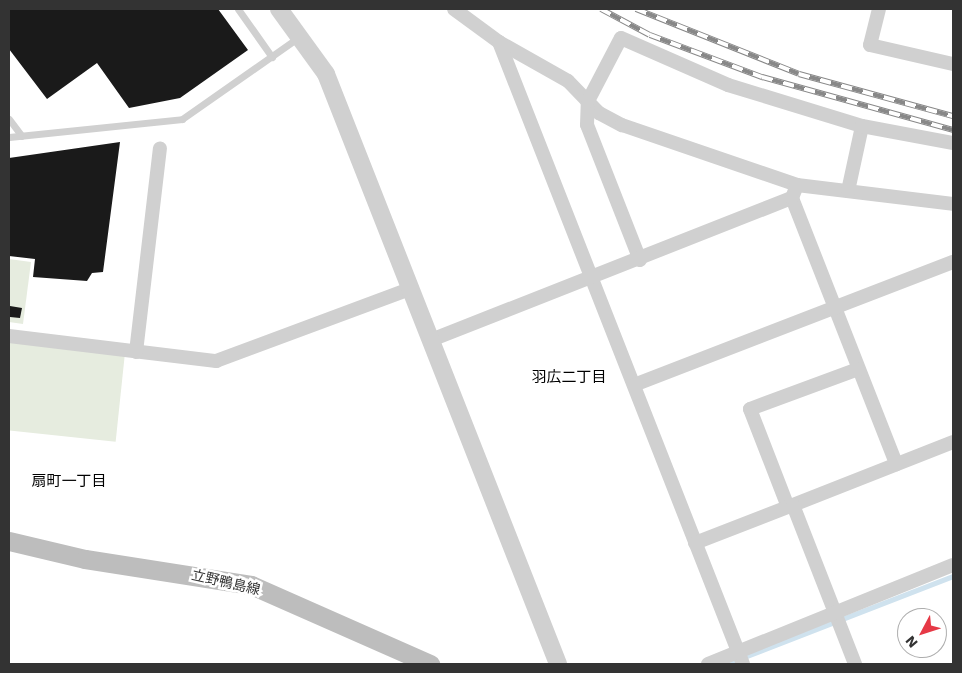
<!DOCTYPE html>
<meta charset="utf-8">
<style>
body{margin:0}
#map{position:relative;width:962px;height:673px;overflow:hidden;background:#fff;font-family:"Work Sans","Noto Sans JP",sans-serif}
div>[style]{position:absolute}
.green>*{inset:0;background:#e6ecdf;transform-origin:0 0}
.stream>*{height:5px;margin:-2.5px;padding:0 2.5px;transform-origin:2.5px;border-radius:2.5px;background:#cfe2ee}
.building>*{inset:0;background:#1a1a1a}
.service>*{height:7px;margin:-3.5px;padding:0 3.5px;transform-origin:3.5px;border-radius:3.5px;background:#d0d0d0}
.minor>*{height:14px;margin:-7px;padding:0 7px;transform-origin:7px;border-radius:7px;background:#d0d0d0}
.tertiary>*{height:18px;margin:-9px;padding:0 9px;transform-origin:9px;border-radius:9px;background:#d0d0d0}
.secondary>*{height:19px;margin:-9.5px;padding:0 9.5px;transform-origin:9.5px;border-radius:9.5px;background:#bdbdbd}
.rail>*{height:5.5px;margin-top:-2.75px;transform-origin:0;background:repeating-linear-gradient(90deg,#fff 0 11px,#888 0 22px);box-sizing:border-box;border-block:1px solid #888}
span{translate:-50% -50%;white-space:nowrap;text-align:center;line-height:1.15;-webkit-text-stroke:5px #fff;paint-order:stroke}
.street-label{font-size:14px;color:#333}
.neighbourhood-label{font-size:15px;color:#000}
.frame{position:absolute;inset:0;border:10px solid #333;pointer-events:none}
.north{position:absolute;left:897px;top:608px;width:50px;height:50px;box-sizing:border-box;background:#fff;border:1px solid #adadad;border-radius:50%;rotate:230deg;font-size:14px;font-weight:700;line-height:20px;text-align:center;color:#333}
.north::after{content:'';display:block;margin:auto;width:18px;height:22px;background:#e63946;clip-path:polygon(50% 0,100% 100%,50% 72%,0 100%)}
</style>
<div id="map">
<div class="green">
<div style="clip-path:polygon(9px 259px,31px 262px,23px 324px,9px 322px)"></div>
<div style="left:9px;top:337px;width:117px;height:93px;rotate:6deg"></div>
</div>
<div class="stream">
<div style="left:726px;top:664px;width:243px;rotate:-21.2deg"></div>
</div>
<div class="building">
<div style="clip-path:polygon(9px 9px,218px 9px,248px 50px,180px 98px,129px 108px,97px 63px,47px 99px,9px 49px)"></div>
<div style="clip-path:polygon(120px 142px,103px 272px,92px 273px,87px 281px,33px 277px,35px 259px,9px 256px,9px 158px)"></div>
<div style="clip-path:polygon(10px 306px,22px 308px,20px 318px,10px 317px)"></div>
</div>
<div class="service">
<div style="left:238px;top:9px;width:59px;rotate:54.7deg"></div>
<div style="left:9px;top:119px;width:21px;rotate:53deg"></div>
<div style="left:9px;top:137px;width:174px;rotate:-5.9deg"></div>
<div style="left:182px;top:119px;width:143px;rotate:-35deg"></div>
</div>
<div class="minor">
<div style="left:454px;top:9px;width:56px;rotate:36.3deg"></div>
<div style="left:499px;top:42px;width:79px;rotate:29.5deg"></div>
<div style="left:568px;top:81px;width:45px;rotate:45.9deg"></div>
<div style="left:599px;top:113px;width:26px;rotate:28deg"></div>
<div style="left:622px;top:125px;width:185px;rotate:18.9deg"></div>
<div style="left:797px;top:185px;width:157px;rotate:6.9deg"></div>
<div style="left:879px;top:9px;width:37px;rotate:104deg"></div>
<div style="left:870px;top:45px;width:85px;rotate:12.9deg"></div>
<div style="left:499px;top:42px;width:668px;rotate:68.58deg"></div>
<div style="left:848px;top:191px;width:66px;rotate:-77.8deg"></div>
<div style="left:792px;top:198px;width:286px;rotate:68.6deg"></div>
<div style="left:640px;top:260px;width:145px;rotate:-111.4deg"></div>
<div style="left:587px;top:125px;width:24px;rotate:-88deg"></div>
<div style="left:588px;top:101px;width:71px;rotate:-62.4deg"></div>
<div style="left:621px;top:38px;width:117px;rotate:23.7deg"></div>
<div style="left:728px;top:85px;width:140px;rotate:17deg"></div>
<div style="left:862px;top:126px;width:93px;rotate:10.6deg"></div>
<div style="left:9px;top:336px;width:209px;rotate:6.9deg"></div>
<div style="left:216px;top:361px;width:207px;rotate:-20.4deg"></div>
<div style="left:431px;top:340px;width:388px;rotate:-21.5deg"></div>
<div style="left:792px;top:198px;width:14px;rotate:-69deg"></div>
<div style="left:136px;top:352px;width:205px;rotate:-83.3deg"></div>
<div style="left:634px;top:385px;width:342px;rotate:-21.1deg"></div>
<div style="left:793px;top:505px;width:172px;rotate:-21.5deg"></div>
<div style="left:788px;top:507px;width:105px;rotate:-111.2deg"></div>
<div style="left:750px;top:409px;width:115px;rotate:-20.3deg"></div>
<div style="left:695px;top:543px;width:105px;rotate:-21.2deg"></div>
<div style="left:793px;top:505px;width:171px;rotate:68.7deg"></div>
<div style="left:708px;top:664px;width:264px;rotate:-22deg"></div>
</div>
<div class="tertiary">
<div style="left:279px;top:9px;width:80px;rotate:54.1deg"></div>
<div style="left:326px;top:74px;width:634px;rotate:68.53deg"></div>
</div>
<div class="secondary">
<div style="left:9px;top:541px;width:78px;rotate:13.3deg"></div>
<div style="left:85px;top:559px;width:168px;rotate:8.9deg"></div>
<div style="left:251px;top:585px;width:196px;rotate:23.8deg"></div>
</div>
<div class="rail">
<div style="left:601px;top:9px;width:55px;rotate:28deg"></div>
<div style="left:650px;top:35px;width:120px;rotate:20.6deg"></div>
<div style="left:762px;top:77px;width:198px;rotate:15.5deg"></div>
<div style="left:636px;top:9px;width:175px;rotate:21.7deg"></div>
<div style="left:799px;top:74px;width:160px;rotate:15.3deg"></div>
</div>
<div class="street-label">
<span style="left:226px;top:582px;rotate:13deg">立野鴨島線</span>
</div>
<div class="neighbourhood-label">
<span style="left:569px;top:378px">羽広二丁目</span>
<span style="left:69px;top:482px">扇町一丁目</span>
</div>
<div class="frame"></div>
<div class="north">N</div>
</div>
